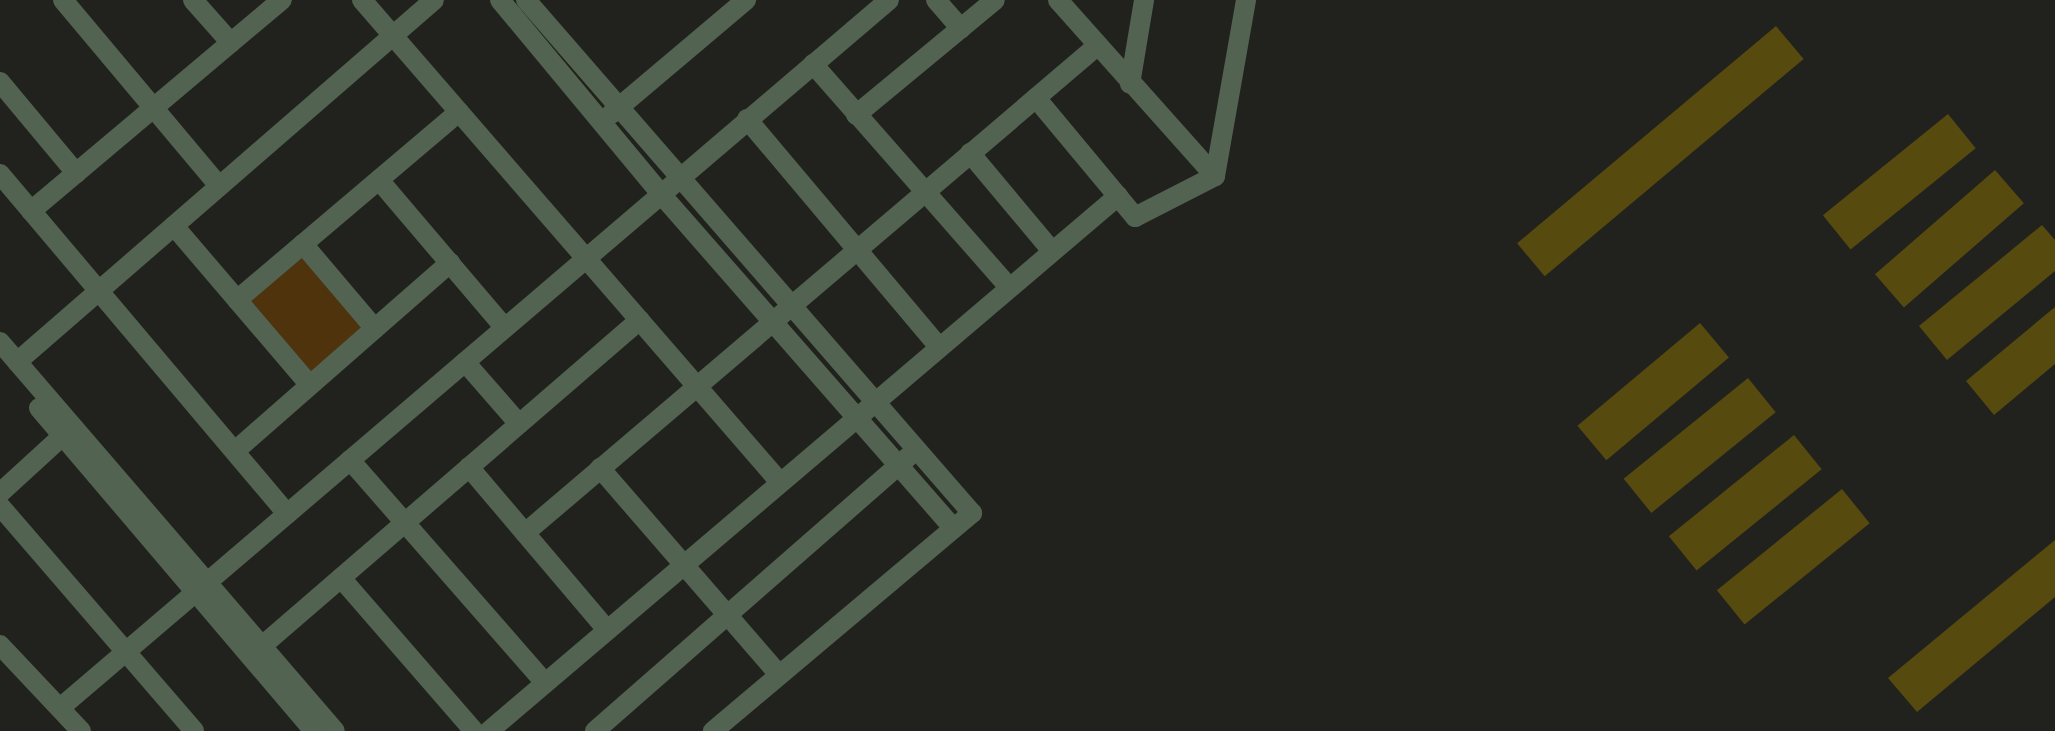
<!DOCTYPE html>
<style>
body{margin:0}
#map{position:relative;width:2055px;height:731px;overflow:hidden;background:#21221d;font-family:"Open Sans",sans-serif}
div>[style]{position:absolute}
.green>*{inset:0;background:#4e330c;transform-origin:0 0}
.building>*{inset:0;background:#574a0f;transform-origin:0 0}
.minor>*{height:20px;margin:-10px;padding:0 10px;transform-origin:10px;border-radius:10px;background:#526351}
span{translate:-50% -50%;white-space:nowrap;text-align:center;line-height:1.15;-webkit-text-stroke:6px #181914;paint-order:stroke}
</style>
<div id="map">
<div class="green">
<div style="left:303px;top:257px;width:94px;height:68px;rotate:50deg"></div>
</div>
<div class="building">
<div style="left:1776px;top:26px;width:43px;height:338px;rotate:50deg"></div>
<div style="left:1948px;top:114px;width:44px;height:161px;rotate:51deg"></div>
<div style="left:1995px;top:170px;width:44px;height:159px;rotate:49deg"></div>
<div style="clip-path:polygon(2042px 225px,2055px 240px,2055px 271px,1947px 360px,1919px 326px)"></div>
<div style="clip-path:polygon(2055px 307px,2055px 364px,1994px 415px,1966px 381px)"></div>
<div style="left:1700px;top:323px;width:45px;height:160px;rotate:50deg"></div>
<div style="left:1748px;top:378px;width:44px;height:160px;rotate:51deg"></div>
<div style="left:1794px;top:435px;width:44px;height:161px;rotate:51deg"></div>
<div style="left:1842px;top:489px;width:44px;height:161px;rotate:51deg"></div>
<div style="clip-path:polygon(2055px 540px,2055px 597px,1917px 712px,1888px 678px)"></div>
</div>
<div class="minor">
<div style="left:63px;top:0;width:243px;rotate:50deg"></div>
<div style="left:193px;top:0;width:57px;rotate:48.5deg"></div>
<div style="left:362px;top:0;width:637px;rotate:49.08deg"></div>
<div style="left:500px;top:0;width:251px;rotate:50.3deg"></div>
<div style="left:660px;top:193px;width:445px;rotate:48.8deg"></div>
<div style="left:526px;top:0;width:680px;rotate:49deg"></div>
<div style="left:972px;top:513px;width:339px;rotate:139.9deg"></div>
<div style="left:936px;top:0;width:38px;rotate:49deg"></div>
<div style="left:1058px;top:0;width:236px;rotate:48.3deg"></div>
<div style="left:813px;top:64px;width:297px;rotate:48.7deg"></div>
<div style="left:0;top:82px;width:119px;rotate:50.1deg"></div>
<div style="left:1130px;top:84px;width:85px;rotate:-80.5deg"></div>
<div style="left:1036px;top:98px;width:155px;rotate:50.2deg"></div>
<div style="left:1135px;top:217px;width:90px;rotate:-27.1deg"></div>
<div style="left:611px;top:114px;width:177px;rotate:-40.2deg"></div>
<div style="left:856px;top:115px;width:180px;rotate:-39.6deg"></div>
<div style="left:747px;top:119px;width:297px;rotate:49.9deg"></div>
<div style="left:970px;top:153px;width:128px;rotate:50.1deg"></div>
<div style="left:0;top:174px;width:445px;rotate:49.8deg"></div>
<div style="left:1215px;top:176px;width:179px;rotate:-80deg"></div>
<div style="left:379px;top:180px;width:193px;rotate:49.6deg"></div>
<div style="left:31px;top:211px;width:328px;rotate:-40.1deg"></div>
<div style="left:174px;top:226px;width:209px;rotate:49.5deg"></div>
<div style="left:303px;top:244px;width:111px;rotate:49.7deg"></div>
<div style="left:237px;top:300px;width:291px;rotate:-40.3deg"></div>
<div style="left:0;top:342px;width:513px;rotate:49.27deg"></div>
<div style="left:17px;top:362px;width:552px;rotate:-40.96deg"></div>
<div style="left:465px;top:362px;width:82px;rotate:48.9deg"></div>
<div style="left:39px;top:408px;width:424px;rotate:49.6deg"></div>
<div style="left:235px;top:451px;width:286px;rotate:-41.2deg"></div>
<div style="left:350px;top:460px;width:296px;rotate:48.8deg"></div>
<div style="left:469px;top:467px;width:214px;rotate:49.7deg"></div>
<div style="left:600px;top:468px;width:274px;rotate:49.1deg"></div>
<div style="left:0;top:493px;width:95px;rotate:-42.4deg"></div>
<div style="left:0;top:506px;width:297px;rotate:49.2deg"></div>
<div style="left:525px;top:533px;width:751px;rotate:-40.41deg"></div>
<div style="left:341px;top:578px;width:203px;rotate:49deg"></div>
<div style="left:0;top:645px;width:118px;rotate:46.7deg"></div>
<div style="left:262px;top:646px;width:499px;rotate:-40.8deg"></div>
<div style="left:60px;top:708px;width:1090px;rotate:-40.5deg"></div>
<div style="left:489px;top:731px;width:826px;rotate:-40.38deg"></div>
<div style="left:595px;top:731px;width:416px;rotate:-41.2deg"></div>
</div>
</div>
